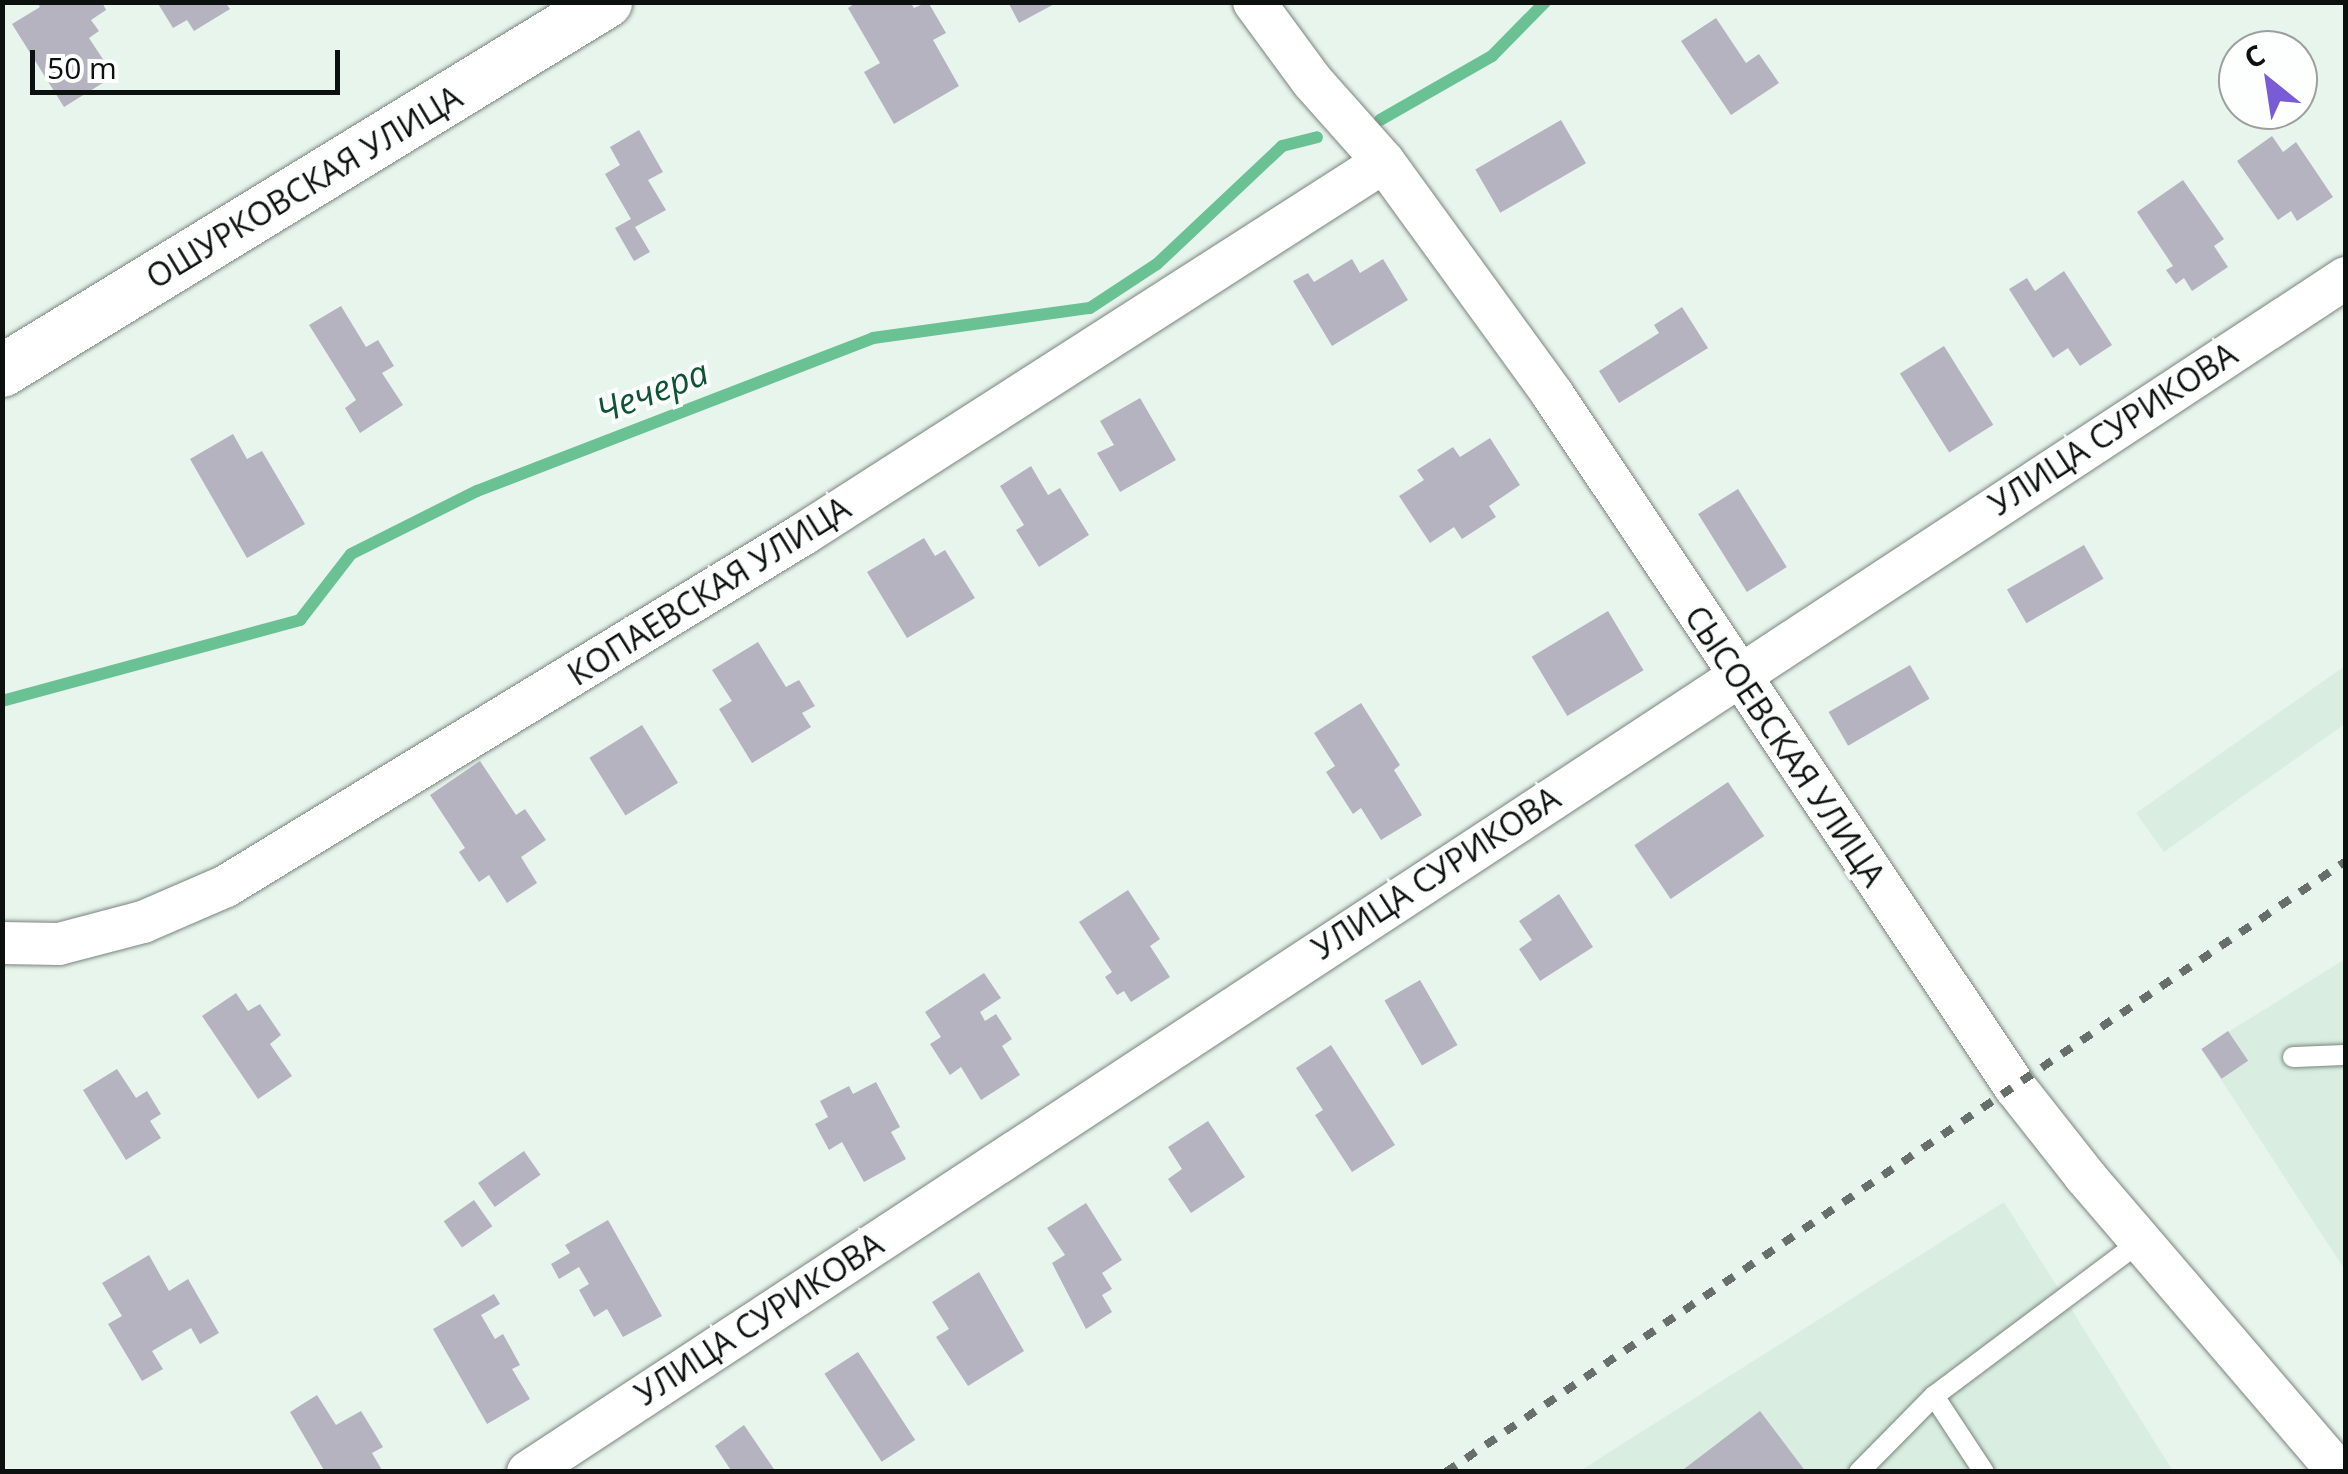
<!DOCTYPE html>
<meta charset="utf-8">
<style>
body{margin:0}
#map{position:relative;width:2348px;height:1474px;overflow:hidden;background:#e8f5ed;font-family:"Open Sans",sans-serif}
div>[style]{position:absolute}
.built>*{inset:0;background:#d9eee1}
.stream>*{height:12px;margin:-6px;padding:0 6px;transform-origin:6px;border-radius:6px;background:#6ac193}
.building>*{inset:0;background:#b5b3c0;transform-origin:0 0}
.roads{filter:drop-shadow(0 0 2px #79857d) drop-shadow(0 0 2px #79857d)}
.service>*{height:20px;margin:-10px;padding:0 10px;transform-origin:10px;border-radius:10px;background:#fff}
.minor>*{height:42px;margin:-21px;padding:0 21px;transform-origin:21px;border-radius:21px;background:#fff}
.tertiary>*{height:52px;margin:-26px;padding:0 26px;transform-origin:26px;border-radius:26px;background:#fff}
.rail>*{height:8px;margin-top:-4px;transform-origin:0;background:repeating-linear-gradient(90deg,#686f6b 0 12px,transparent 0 24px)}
span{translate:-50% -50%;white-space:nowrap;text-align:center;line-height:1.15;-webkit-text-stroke:8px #fcfffd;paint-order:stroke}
.street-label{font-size:32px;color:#0c100e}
.water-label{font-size:35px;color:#0f5335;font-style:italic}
.frame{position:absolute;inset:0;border:5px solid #0c100e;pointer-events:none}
.north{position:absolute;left:2218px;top:30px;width:100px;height:100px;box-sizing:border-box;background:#fcfffd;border:2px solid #9c9f9d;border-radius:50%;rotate:330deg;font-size:28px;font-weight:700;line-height:40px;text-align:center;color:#0c100e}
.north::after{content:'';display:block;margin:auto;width:35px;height:45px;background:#795bd5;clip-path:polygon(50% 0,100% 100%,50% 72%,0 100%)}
.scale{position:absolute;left:30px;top:50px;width:310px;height:45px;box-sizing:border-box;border:5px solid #0c100e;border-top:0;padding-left:12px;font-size:30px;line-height:35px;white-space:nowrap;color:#0c100e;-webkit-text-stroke:8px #fcfffd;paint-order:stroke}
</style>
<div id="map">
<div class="built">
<div style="clip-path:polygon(2345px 666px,2345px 724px,2164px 852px,2136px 813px)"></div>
<div style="clip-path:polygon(2345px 959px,2345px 1270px,2201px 1049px)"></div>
<div style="clip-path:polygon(2004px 1202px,2173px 1471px,1578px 1472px)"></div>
</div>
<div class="stream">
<div style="left:1380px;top:120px;width:129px;rotate:-29.7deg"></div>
<div style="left:1492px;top:56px;width:76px;rotate:-45.5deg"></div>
<div style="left:2px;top:701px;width:309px;rotate:-15.2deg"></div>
<div style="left:300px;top:620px;width:83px;rotate:-52.3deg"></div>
<div style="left:351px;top:554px;width:141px;rotate:-26.6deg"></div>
<div style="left:477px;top:491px;width:425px;rotate:-21.1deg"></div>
<div style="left:873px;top:338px;width:219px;rotate:-7.9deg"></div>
<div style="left:1090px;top:308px;width:80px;rotate:-33.3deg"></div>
<div style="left:1157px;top:264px;width:172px;rotate:-43.3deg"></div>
<div style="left:1282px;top:146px;width:36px;rotate:-14deg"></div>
</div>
<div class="building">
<div style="clip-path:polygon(37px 2px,102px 2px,106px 10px,91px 20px,99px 31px,89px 38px,114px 76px,64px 107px,12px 24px,40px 7px)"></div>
<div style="clip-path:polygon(157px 2px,225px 2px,230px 9px,194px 31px,187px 20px,173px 28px)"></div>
<div style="clip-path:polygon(857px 2px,910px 2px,914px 8px,928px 2px,946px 33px,933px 40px,959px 86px,894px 124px,864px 72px,880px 63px,848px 8px)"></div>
<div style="clip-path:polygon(1008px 2px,1058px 2px,1019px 23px)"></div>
<div style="clip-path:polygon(1716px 18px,1746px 63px,1759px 54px,1779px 83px,1731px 115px,1681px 41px)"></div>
<div style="left:1561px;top:120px;width:50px;height:99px;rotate:60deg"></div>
<div style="clip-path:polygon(639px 130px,663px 172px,648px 180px,666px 210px,635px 227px,650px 252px,634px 261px,615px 228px,631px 219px,605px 174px,620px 165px,610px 147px)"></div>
<div style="clip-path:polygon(2272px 136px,2283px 152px,2296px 142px,2333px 197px,2297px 221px,2291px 211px,2278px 220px,2237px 161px)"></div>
<div style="clip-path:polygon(2183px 180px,2224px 239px,2214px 246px,2228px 267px,2192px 291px,2184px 278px,2176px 284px,2166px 270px,2173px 266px,2137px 212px)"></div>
<div style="clip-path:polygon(1352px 259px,1360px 273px,1383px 259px,1408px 300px,1332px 346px,1293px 281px,1308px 273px,1314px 282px)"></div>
<div style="clip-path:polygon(2064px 271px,2112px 345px,2080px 366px,2068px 348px,2053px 358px,2009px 289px,2027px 278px,2035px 291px)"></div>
<div style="clip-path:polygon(341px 306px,366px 347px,378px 340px,394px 366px,382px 373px,403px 405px,360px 433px,345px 408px,356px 400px,309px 325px)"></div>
<div style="clip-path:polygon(1682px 307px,1708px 348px,1619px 403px,1599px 371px,1659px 333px,1654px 325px)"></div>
<div style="left:1944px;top:346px;width:93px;height:52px;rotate:58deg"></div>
<div style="clip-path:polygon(1140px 398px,1176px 460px,1120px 492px,1097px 453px,1114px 445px,1100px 421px)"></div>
<div style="clip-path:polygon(233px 434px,247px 459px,262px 451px,305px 524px,247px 558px,190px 459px)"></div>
<div style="clip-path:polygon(1490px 438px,1520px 485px,1489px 506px,1496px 517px,1462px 539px,1454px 527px,1430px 543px,1399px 496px,1424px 480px,1417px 470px,1453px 447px,1460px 457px)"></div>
<div style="clip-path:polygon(1031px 466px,1048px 495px,1060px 488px,1089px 535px,1039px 567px,1016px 530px,1024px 525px,1000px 486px)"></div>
<div style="left:1738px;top:489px;width:92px;height:47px;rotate:58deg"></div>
<div style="clip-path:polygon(924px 538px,935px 556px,945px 550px,975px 598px,907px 638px,867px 572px)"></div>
<div style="left:2084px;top:545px;width:39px;height:89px;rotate:60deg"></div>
<div style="left:1608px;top:611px;width:69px;height:89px;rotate:59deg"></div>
<div style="clip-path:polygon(758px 642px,786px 687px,799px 680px,815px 706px,802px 713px,811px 727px,752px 763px,719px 709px,732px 701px,712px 670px)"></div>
<div style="left:1910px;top:665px;width:39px;height:94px;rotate:60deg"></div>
<div style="clip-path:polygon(1361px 703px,1400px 765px,1394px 770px,1422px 815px,1381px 840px,1361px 808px,1353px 814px,1326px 772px,1335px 766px,1314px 733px)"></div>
<div style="left:642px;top:725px;width:68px;height:62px;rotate:58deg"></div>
<div style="clip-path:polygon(480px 761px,516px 815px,525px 809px,546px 840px,521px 857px,537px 883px,507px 903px,489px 875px,479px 882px,459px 852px,465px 848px,430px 795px)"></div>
<div style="left:1728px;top:782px;width:65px;height:113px;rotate:56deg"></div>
<div style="clip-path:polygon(1128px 890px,1160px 939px,1150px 946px,1170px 977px,1131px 1002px,1124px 991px,1117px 995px,1105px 977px,1112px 972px,1079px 922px)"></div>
<div style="clip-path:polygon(1559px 894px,1593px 947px,1540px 981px,1519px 949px,1532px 940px,1519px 921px)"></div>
<div style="clip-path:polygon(984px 973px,1001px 998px,980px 1012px,985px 1021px,996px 1014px,1012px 1039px,1002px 1046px,1020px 1075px,981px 1100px,961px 1067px,950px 1075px,930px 1044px,941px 1037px,925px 1012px)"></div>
<div style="left:1420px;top:980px;width:75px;height:41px;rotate:60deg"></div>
<div style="clip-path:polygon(236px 993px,248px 1011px,260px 1004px,281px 1035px,270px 1044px,292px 1076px,258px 1099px,202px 1016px)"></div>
<div style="left:2228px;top:1031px;width:36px;height:32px;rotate:56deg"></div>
<div style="clip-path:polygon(1331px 1045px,1395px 1145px,1352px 1172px,1315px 1115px,1323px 1110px,1296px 1068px)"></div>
<div style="clip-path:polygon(117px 1069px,136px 1098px,147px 1091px,161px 1114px,150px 1121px,161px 1138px,126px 1160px,83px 1090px)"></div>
<div style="clip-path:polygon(876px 1082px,900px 1127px,891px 1132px,906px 1159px,864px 1182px,842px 1142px,829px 1150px,815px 1124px,828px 1117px,820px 1101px,849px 1086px,853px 1094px)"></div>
<div style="clip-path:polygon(1208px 1121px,1245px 1177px,1191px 1213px,1168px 1179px,1182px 1169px,1168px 1147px)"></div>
<div style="left:524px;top:1151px;width:29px;height:56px;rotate:55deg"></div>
<div style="left:474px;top:1200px;width:32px;height:37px;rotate:55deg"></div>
<div style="clip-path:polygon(1086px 1203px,1122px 1260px,1102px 1273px,1112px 1289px,1102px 1295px,1112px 1312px,1086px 1329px,1052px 1263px,1065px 1255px,1047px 1228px)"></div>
<div style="clip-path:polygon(608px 1220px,662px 1316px,623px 1337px,607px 1309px,594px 1317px,579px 1290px,589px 1284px,579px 1267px,559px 1279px,551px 1264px,570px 1253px,565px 1245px)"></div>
<div style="clip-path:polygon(149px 1255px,169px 1291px,188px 1279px,219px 1333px,200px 1344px,191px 1328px,152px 1351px,163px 1369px,142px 1381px,108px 1324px,122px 1316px,102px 1283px)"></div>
<div style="clip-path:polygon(979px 1272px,1024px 1351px,968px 1386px,936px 1337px,949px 1329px,932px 1302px)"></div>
<div style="clip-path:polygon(494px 1294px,500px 1304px,481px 1315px,495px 1339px,503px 1334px,520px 1365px,512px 1369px,530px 1399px,487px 1424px,433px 1329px)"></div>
<div style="left:858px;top:1352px;width:105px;height:40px;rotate:57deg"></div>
<div style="clip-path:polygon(317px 1395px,336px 1425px,361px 1411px,383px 1447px,372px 1453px,383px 1472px,325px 1472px,290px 1412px)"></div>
<div style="clip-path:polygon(1760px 1411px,1806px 1472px,1680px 1472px)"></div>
<div style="clip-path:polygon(744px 1425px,776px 1472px,732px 1472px,715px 1446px)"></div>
</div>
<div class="roads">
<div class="service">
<div style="left:2293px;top:1057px;width:53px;rotate:-2.2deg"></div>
<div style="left:1934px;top:1396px;width:91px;rotate:56.7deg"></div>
<div style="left:1859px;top:1472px;width:107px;rotate:-45.4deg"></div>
<div style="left:1934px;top:1396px;width:259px;rotate:-36.8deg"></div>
</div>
<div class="minor">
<div style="left:1254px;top:2px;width:98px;rotate:53.7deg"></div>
<div style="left:1312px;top:81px;width:108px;rotate:48.4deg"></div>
<div style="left:1384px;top:162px;width:288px;rotate:54deg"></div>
<div style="left:1553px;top:395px;width:832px;rotate:56.27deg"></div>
<div style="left:2015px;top:1087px;width:113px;rotate:51.8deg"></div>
<div style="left:2085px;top:1176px;width:390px;rotate:49.4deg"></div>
<div style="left:2px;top:943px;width:57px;rotate:1deg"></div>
<div style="left:59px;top:944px;width:87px;rotate:-14.7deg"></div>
<div style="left:143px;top:922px;width:90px;rotate:-23.4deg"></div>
<div style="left:226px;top:886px;width:675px;rotate:-31.36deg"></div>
<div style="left:802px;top:535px;width:691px;rotate:-32.66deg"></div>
<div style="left:528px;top:1472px;width:2175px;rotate:-33.3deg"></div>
</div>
<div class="tertiary">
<div style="left:2px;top:371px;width:708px;rotate:-31.42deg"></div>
</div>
</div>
<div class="rail">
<div style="left:1446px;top:1472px;width:1088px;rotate:-34.17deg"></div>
</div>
<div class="street-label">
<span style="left:304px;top:187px;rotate:-31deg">ОШУРКОВСКАЯ УЛИЦА</span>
<span style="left:2113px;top:429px;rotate:-33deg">УЛИЦА СУРИКОВА</span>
<span style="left:709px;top:591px;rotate:-32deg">КОПАЕВСКАЯ УЛИЦА</span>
<span style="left:1785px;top:746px;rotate:56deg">СЫСОЕВСКАЯ УЛИЦА</span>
<span style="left:1436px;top:873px;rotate:-33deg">УЛИЦА СУРИКОВА</span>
<span style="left:759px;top:1319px;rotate:-33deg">УЛИЦА СУРИКОВА</span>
</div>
<div class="water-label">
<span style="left:652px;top:391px;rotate:-21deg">Чечера</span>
</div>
<div class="frame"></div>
<div class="north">С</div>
<div class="scale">50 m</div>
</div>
